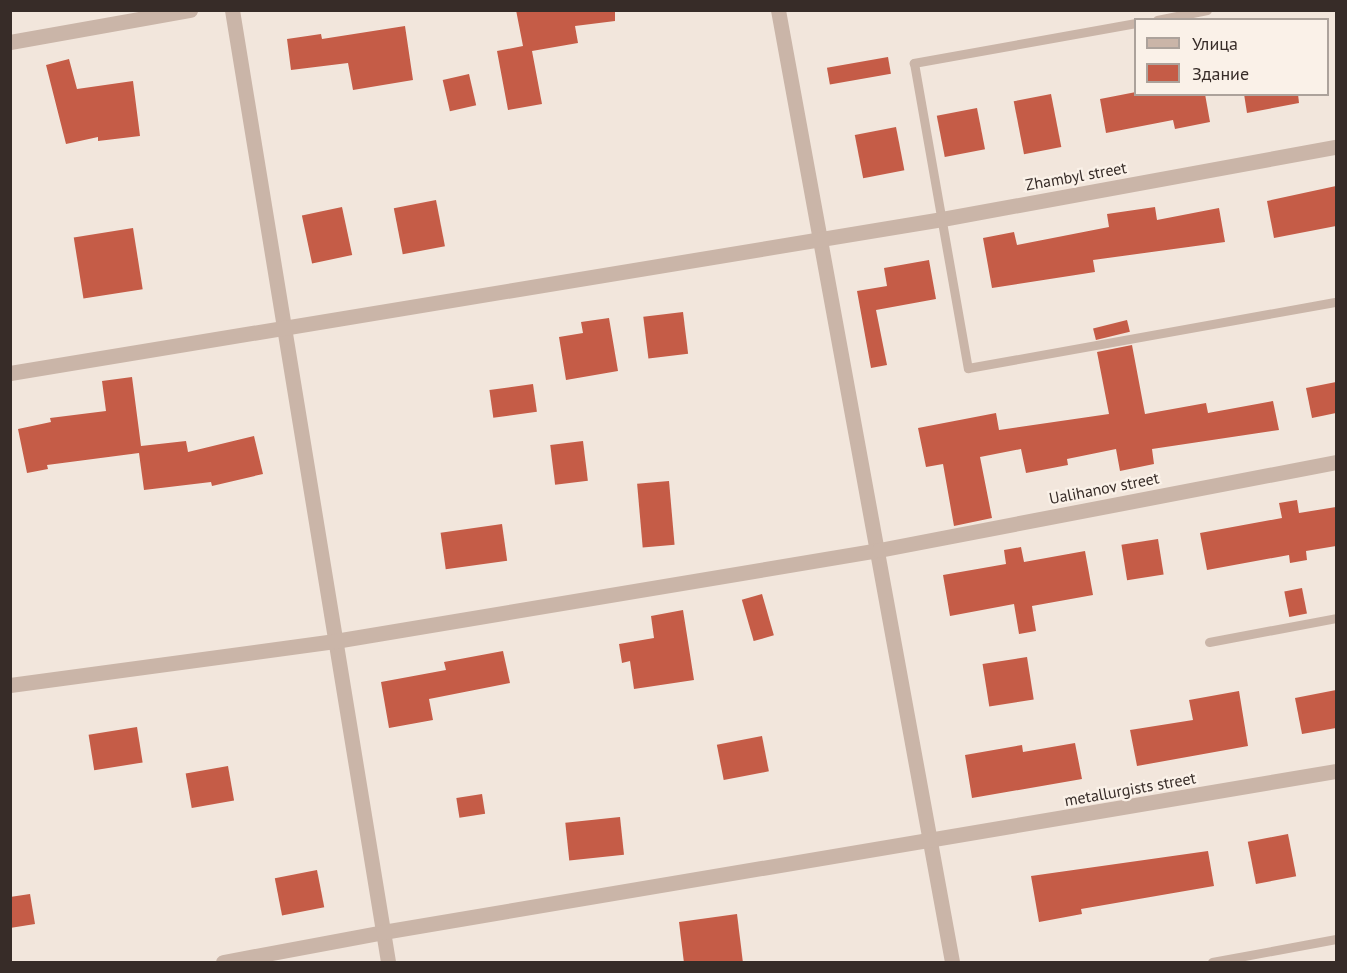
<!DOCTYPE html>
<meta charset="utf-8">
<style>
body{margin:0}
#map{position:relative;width:1347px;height:973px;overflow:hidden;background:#f2e6dc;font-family:"PT Sans",sans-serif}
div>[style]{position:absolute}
.building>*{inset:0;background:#c55c47;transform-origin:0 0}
.lane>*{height:9px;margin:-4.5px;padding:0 4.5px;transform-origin:4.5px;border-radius:4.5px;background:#cab5a8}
.street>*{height:15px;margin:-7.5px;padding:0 7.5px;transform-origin:7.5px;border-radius:7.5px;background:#cab5a8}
span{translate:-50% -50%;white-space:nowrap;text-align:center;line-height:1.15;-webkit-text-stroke:4.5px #faf1e8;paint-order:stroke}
.street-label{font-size:16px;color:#372c28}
.frame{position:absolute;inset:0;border:12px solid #372c28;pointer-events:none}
.legend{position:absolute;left:1134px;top:18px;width:195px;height:78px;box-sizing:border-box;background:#faf1e8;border:2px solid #aca29b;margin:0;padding:8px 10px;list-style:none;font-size:18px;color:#372c28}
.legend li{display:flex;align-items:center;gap:12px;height:30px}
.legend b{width:30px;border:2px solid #aca29b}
</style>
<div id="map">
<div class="building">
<div style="clip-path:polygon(516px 10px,615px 10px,615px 21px,575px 26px,578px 43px,532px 51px,542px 104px,508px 110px,497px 51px,523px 46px)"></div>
<div style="clip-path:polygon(405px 26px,413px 80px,353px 90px,348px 63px,291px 70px,287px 39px,321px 34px,322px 39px)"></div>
<div style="left:888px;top:57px;width:17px;height:62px;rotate:80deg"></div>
<div style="clip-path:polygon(69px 59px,77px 89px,133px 81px,140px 136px,98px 141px,98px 137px,66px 144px,46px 65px)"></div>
<div style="left:469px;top:74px;width:32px;height:27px;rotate:77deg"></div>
<div style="clip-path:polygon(1136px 92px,1205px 94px,1210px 122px,1175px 129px,1173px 120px,1106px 133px,1100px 99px)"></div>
<div style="left:1051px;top:94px;width:54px;height:38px;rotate:79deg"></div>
<div style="clip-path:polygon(1244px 94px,1298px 94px,1299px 103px,1247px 113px)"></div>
<div style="left:977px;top:108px;width:42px;height:41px;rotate:79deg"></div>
<div style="left:896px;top:127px;width:44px;height:42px;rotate:79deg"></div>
<div style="clip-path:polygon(1336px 186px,1336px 226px,1274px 238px,1267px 201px)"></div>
<div style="left:436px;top:200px;width:47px;height:43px;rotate:79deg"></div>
<div style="left:342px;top:207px;width:49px;height:41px;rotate:78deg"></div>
<div style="clip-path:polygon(1155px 207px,1157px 220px,1219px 208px,1225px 242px,1093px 260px,1095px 272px,992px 288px,983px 238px,1014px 232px,1017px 245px,1109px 227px,1107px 214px)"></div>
<div style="left:133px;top:228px;width:62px;height:60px;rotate:81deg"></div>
<div style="clip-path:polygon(929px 260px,936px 299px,876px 310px,887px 365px,871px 368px,857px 291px,887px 286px,884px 268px)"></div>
<div style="left:683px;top:312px;width:42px;height:40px;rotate:83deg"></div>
<div style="clip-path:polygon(609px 318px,618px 371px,566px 380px,559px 337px,583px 333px,581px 322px)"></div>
<div style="left:1127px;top:320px;width:12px;height:35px;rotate:76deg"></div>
<div style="clip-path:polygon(1132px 345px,1145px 414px,1206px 403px,1208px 413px,1273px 401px,1279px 430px,1152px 449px,1154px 464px,1120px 471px,1116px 449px,1067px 459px,1068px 465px,1026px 473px,1021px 449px,980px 457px,992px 518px,954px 526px,943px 464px,926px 467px,918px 428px,996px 413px,999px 430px,1109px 414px,1097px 352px)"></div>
<div style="clip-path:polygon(132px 377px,141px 446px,186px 441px,188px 452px,254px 436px,263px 474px,212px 486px,211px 482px,144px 490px,139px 453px,47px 465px,48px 469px,27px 473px,18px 429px,51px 422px,50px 418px,106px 411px,102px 381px)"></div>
<div style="clip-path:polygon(1336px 382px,1336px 413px,1312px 418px,1306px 388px)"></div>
<div style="left:533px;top:384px;width:28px;height:44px;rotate:82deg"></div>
<div style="left:583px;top:441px;width:40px;height:33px;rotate:83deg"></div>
<div style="left:669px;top:481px;width:64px;height:32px;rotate:85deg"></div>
<div style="clip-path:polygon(1297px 500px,1299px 513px,1336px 507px,1336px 546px,1306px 551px,1307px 560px,1290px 563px,1289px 555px,1207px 570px,1200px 533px,1282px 518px,1279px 503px)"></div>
<div style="left:502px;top:524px;width:37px;height:62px;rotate:82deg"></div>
<div style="left:1158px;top:539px;width:36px;height:37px;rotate:81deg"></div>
<div style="clip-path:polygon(1021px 547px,1024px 562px,1085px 551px,1093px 595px,1032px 606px,1036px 631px,1019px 634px,1014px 604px,950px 616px,943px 575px,1006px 564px,1004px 550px)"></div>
<div style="left:1302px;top:588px;width:26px;height:18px;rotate:79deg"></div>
<div style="left:762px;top:594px;width:43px;height:21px;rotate:74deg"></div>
<div style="clip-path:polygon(683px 610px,694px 680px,634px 689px,630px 661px,622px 663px,619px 644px,654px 638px,651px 616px)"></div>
<div style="clip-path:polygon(503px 651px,510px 683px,429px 699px,433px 720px,389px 728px,381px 682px,446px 670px,444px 662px)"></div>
<div style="left:1027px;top:657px;width:43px;height:45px;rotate:81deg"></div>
<div style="clip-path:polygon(1336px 690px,1336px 728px,1302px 734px,1295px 698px)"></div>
<div style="clip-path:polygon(1239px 691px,1248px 746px,1137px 766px,1130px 730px,1193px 720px,1189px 700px)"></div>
<div style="left:137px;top:727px;width:36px;height:49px;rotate:81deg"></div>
<div style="left:762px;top:736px;width:36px;height:46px;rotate:79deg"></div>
<div style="clip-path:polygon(1075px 743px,1082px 779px,972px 798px,965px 755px,1022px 745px,1023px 752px)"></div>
<div style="left:228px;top:766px;width:35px;height:43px;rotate:80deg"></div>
<div style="left:482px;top:794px;width:20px;height:26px;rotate:81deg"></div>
<div style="left:620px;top:817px;width:38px;height:55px;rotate:84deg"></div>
<div style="left:1288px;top:834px;width:43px;height:41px;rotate:79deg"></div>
<div style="clip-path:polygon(1208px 851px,1214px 886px,1081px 909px,1082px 914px,1039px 922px,1031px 876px)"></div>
<div style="left:317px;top:870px;width:38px;height:43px;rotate:79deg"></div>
<div style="clip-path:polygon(30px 894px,35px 924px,10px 928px,10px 897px)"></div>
<div style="clip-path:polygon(737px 914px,743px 963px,684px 963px,679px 922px)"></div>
</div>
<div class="lane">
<div style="left:1157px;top:20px;width:51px;rotate:-11.3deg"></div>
<div style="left:1136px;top:23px;width:226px;rotate:169.8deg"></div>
<div style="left:914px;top:63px;width:310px;rotate:80deg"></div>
<div style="left:968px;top:368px;width:374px;rotate:-10.2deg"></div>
<div style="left:1209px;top:642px;width:129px;rotate:-10.7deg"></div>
<div style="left:1212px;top:962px;width:126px;rotate:-10.5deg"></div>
</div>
<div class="street">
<div style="left:232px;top:10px;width:965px;rotate:80.69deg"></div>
<div style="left:778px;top:10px;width:968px;rotate:79.64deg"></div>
<div style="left:10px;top:42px;width:183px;rotate:-10.1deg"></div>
<div style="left:10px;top:373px;width:945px;rotate:-9.38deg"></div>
<div style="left:942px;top:219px;width:401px;rotate:-10.4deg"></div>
<div style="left:10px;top:685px;width:328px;rotate:-7.7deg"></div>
<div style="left:335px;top:641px;width:552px;rotate:-9.5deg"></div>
<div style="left:879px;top:550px;width:465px;rotate:-10.9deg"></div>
<div style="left:223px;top:962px;width:163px;rotate:-10.6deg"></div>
<div style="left:383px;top:932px;width:967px;rotate:-9.59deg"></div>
</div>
<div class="street-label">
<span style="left:1076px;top:176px;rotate:-10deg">Zhambyl street</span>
<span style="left:1104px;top:488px;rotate:-11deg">Ualihanov street</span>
<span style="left:1130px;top:789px;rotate:-10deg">metallurgists street</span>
</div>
<div class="frame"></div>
<ul class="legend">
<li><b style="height:8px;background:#cab5a8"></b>Улица</li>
<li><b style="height:16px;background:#c55c47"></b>Здание</li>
</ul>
</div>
